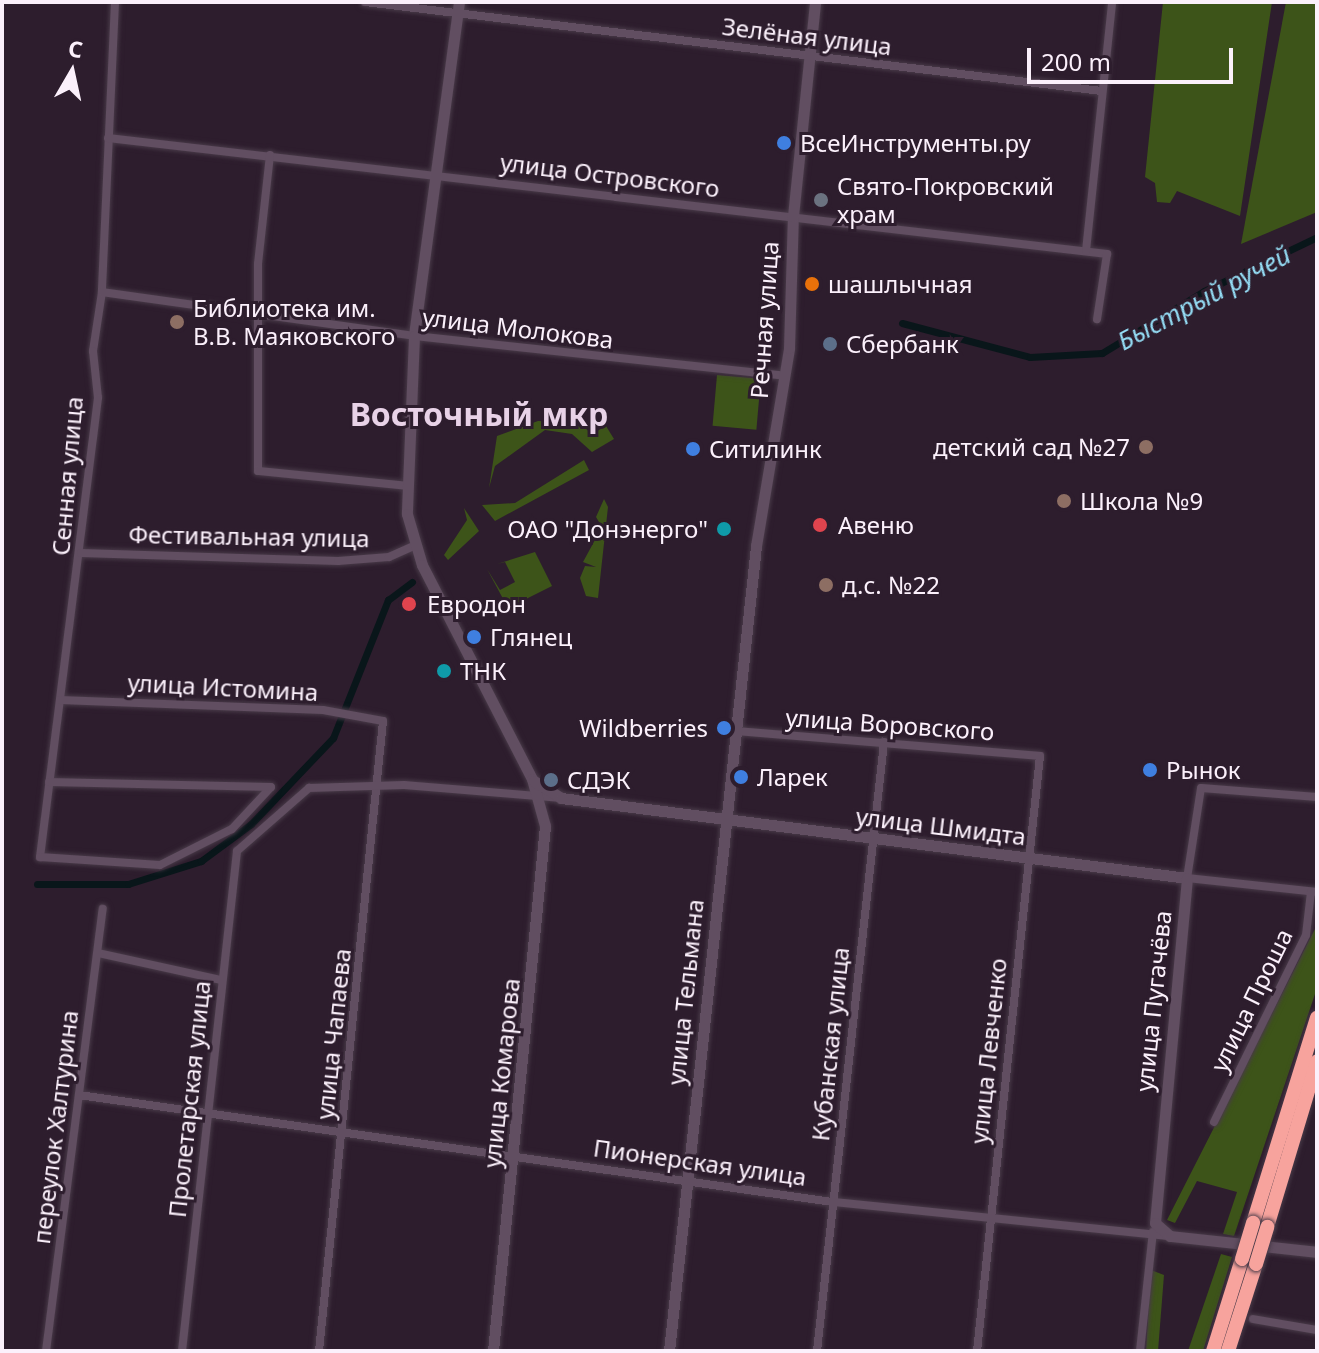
<!DOCTYPE html>
<meta charset="utf-8">
<style>
body{margin:0}
#map{position:relative;width:1319px;height:1353px;overflow:hidden;background:#2d1d2d;font-family:"Noto Sans",sans-serif}
div>[style]{position:absolute}
.green>*{inset:0;background:#3d5419;transform-origin:0 0}
.canal>*{height:7px;margin:-3.5px;padding:0 3.5px;transform-origin:3.5px;border-radius:3.5px;background:#09161a}
.roads{filter:drop-shadow(0 0 2px #483a48) drop-shadow(0 0 2px #483a48)}
.street>*{height:8px;margin:-4px;padding:0 4px;transform-origin:4px;border-radius:4px;background:#614e61}
.secondary>*{height:11px;margin:-5.5px;padding:0 5.5px;transform-origin:5.5px;border-radius:5.5px;background:#614e61}
.highway>*{height:14px;margin:-7px;padding:0 7px;transform-origin:7px;border-radius:7px;background:#f7a39d}
.bridges{filter:drop-shadow(0 0 2px #483a48) drop-shadow(0 0 2px #483a48)}
.highway-bridge>*{height:14px;margin:-7px;padding:0 7px;transform-origin:7px;border-radius:7px;background:#f7a39d}
.dots>*{width:22px;height:22px;translate:-50% -50%;box-sizing:border-box;border:4px solid #2d1d2d;border-radius:50%}
span{translate:-50% -50%;white-space:nowrap;text-align:center;line-height:1.15;-webkit-text-stroke:6px #2d1d2d;paint-order:stroke}
.street-label{font-size:24px;color:#fbf0fb}
.poi-label{font-size:24px;color:#fbf0fb}
.left{translate:0 -50%;text-align:left}
.right{translate:-100% -50%;text-align:right}
.water-label{font-size:26px;color:#94dcf4;font-style:italic}
.district-label{font-size:32px;color:#e8d2e7;font-weight:700}
.frame{position:absolute;inset:0;border:4px solid #fbf0fb;pointer-events:none}
.north{position:absolute;left:32px;top:32px;width:80px;height:80px;-webkit-text-stroke:6px #2d1d2d;paint-order:stroke;rotate:9deg;font-size:22px;font-weight:700;line-height:32px;text-align:center;color:#fbf0fb}
.north::after{content:'';display:block;margin:auto;width:28px;height:36px;background:#fbf0fb;clip-path:polygon(50% 0,100% 100%,50% 72%,0 100%)}
.scale{position:absolute;left:1027px;top:48px;width:206px;height:36px;box-sizing:border-box;border:4px solid #fbf0fb;border-top:0;padding-left:10px;font-size:24px;line-height:28px;white-space:nowrap;color:#fbf0fb;-webkit-text-stroke:6px #2d1d2d;paint-order:stroke}
</style>
<div id="map">
<div class="green">
<div style="clip-path:polygon(1163px 2px,1272px 2px,1240px 216px,1177px 191px,1170px 203px,1157px 202px,1155px 183px,1145px 177px)"></div>
<div style="clip-path:polygon(1286px 2px,1317px 2px,1317px 212px,1241px 244px)"></div>
<div style="left:717px;top:375px;width:44px;height:51px;rotate:5deg"></div>
<div style="clip-path:polygon(538px 421px,578px 422px,592px 434px,606px 426px,614px 439px,592px 452px,572px 434px,545px 430px,495px 466px,489px 488px,497px 436px)"></div>
<div style="clip-path:polygon(584px 460px,589px 470px,495px 521px,482px 505px,515px 503px)"></div>
<div style="clip-path:polygon(604px 499px,608px 507px,598px 598px,586px 596px,580px 578px,585px 566px,596px 567px,583px 562px,602px 527px,596px 517px)"></div>
<div style="clip-path:polygon(464px 508px,479px 531px,448px 560px,444px 555px,467px 520px)"></div>
<div style="clip-path:polygon(535px 552px,552px 586px,508px 608px,487px 569px,500px 590px,515px 582px,505px 562px,497px 564px)"></div>
<div style="clip-path:polygon(1317px 925px,1317px 988px,1234px 1236px,1223px 1234px,1237px 1192px,1197px 1181px,1175px 1223px,1167px 1220px)"></div>
<div style="clip-path:polygon(1221px 1254px,1232px 1257px,1203px 1351px,1188px 1351px)"></div>
<div style="clip-path:polygon(1151px 1270px,1164px 1275px,1158px 1351px,1146px 1351px)"></div>
</div>
<div class="canal">
<div style="left:902px;top:323px;width:132px;rotate:14.9deg"></div>
<div style="left:1030px;top:357px;width:72px;rotate:-3.2deg"></div>
<div style="left:1102px;top:353px;width:119px;rotate:-31.3deg"></div>
<div style="left:1204px;top:291px;width:125px;rotate:-25.5deg"></div>
<div style="left:37px;top:884px;width:91px"></div>
<div style="left:128px;top:884px;width:77px;rotate:-17.5deg"></div>
<div style="left:201px;top:861px;width:62px;rotate:-36.5deg"></div>
<div style="left:251px;top:824px;width:119px;rotate:-46.4deg"></div>
<div style="left:333px;top:738px;width:149px;rotate:-68.3deg"></div>
<div style="left:388px;top:600px;width:30px;rotate:-37deg"></div>
</div>
<div class="roads">
<div class="street">
<div style="left:115px;top:2px;width:290px;rotate:92.6deg"></div>
<div style="left:102px;top:292px;width:60px;rotate:98.7deg"></div>
<div style="left:93px;top:351px;width:47px;rotate:83.9deg"></div>
<div style="left:98px;top:398px;width:463px;rotate:97.2deg"></div>
<div style="left:40px;top:857px;width:120px;rotate:3.8deg"></div>
<div style="left:160px;top:865px;width:80px;rotate:-26.6deg"></div>
<div style="left:232px;top:829px;width:57px;rotate:-47.1deg"></div>
<div style="left:365px;top:2px;width:742px;rotate:6.89deg"></div>
<div style="left:108px;top:138px;width:1006px;rotate:6.62deg"></div>
<div style="left:1107px;top:254px;width:66px;rotate:98.7deg"></div>
<div style="left:270px;top:155px;width:110px;rotate:96.3deg"></div>
<div style="left:258px;top:264px;width:207px;rotate:90deg"></div>
<div style="left:258px;top:471px;width:150px;rotate:5.7deg"></div>
<div style="left:1086px;top:251px;width:250px;rotate:-84deg"></div>
<div style="left:102px;top:292px;width:315px;rotate:8deg"></div>
<div style="left:414px;top:336px;width:374px;rotate:6.1deg"></div>
<div style="left:81px;top:553px;width:257px;rotate:1.8deg"></div>
<div style="left:338px;top:561px;width:51px;rotate:-4.5deg"></div>
<div style="left:389px;top:557px;width:27px;rotate:-24deg"></div>
<div style="left:60px;top:700px;width:263px;rotate:2.2deg"></div>
<div style="left:323px;top:710px;width:61px;rotate:10.4deg"></div>
<div style="left:383px;top:721px;width:633px;rotate:95.8deg"></div>
<div style="left:737px;top:731px;width:304px;rotate:4.7deg"></div>
<div style="left:1040px;top:756px;width:598px;rotate:96.04deg"></div>
<div style="left:49px;top:782px;width:222px;rotate:1.3deg"></div>
<div style="left:1317px;top:797px;width:116px;rotate:-175.6deg"></div>
<div style="left:1201px;top:788px;width:91px;rotate:98.8deg"></div>
<div style="left:1187px;top:878px;width:131px;rotate:6.1deg"></div>
<div style="left:98px;top:953px;width:126px;rotate:12.4deg"></div>
<div style="left:79px;top:1095px;width:762px;rotate:8.08deg"></div>
<div style="left:833px;top:1202px;width:338px;rotate:5.8deg"></div>
<div style="left:1214px;top:1122px;width:208px;rotate:-63.8deg"></div>
<div style="left:1306px;top:935px;width:43px;rotate:-83.4deg"></div>
<div style="left:1253px;top:1319px;width:65px;rotate:9.8deg"></div>
<div style="left:46px;top:1351px;width:446px;rotate:-82.7deg"></div>
<div style="left:182px;top:1351px;width:503px;rotate:-83.72deg"></div>
<div style="left:237px;top:851px;width:96px;rotate:-41.2deg"></div>
<div style="left:309px;top:788px;width:95px;rotate:-1.8deg"></div>
<div style="left:404px;top:785px;width:158px;rotate:4.7deg"></div>
<div style="left:817px;top:1351px;width:613px;rotate:-83.72deg"></div>
<div style="left:1140px;top:1351px;width:120px;rotate:-83.8deg"></div>
</div>
<div class="secondary">
<div style="left:459px;top:2px;width:337px;rotate:97.7deg"></div>
<div style="left:414px;top:336px;width:178px;rotate:92.3deg"></div>
<div style="left:407px;top:514px;width:53px;rotate:73.6deg"></div>
<div style="left:422px;top:565px;width:241px;rotate:62.8deg"></div>
<div style="left:532px;top:779px;width:49px;rotate:74.5deg"></div>
<div style="left:545px;top:826px;width:528px;rotate:95.66deg"></div>
<div style="left:534px;top:781px;width:32px;rotate:32deg"></div>
<div style="left:561px;top:798px;width:631px;rotate:7.28deg"></div>
<div style="left:1187px;top:878px;width:346px;rotate:95.3deg"></div>
<div style="left:1155px;top:1223px;width:20px;rotate:41deg"></div>
<div style="left:1170px;top:1236px;width:148px;rotate:6.2deg"></div>
<div style="left:669px;top:1351px;width:810px;rotate:-83.83deg"></div>
<div style="left:756px;top:546px;width:201px;rotate:-80.5deg"></div>
<div style="left:789px;top:348px;width:132px;rotate:-88.3deg"></div>
<div style="left:793px;top:216px;width:215px;rotate:-84.1deg"></div>
</div>
<div class="highway">
<div style="left:1253px;top:1223px;width:215px;rotate:-72.7deg"></div>
<div style="left:1267px;top:1227px;width:173px;rotate:-73.2deg"></div>
<div style="left:1213px;top:1351px;width:96px;rotate:-72.5deg"></div>
<div style="left:1228px;top:1351px;width:91px;rotate:-72.2deg"></div>
</div>
</div>
<div class="bridges">
<div class="highway-bridge">
<div style="left:1242px;top:1259px;width:38px;rotate:-73deg"></div>
<div style="left:1256px;top:1264px;width:39px;rotate:-73deg"></div>
</div>
</div>
<div class="dots">
<div style="left:784px;top:143px;background:#3f7fe0"></div>
<div style="left:821px;top:200px;background:#6b7280"></div>
<div style="left:812px;top:284px;background:#e8710a"></div>
<div style="left:177px;top:322px;background:#8d6e63"></div>
<div style="left:830px;top:344px;background:#5c6f8a"></div>
<div style="left:1146px;top:447px;background:#8d6e63"></div>
<div style="left:693px;top:449px;background:#3f7fe0"></div>
<div style="left:1064px;top:501px;background:#8d6e63"></div>
<div style="left:820px;top:525px;background:#e0444e"></div>
<div style="left:724px;top:529px;background:#0f9aa8"></div>
<div style="left:826px;top:585px;background:#8d6e63"></div>
<div style="left:409px;top:604px;background:#e0444e"></div>
<div style="left:474px;top:637px;background:#3f7fe0"></div>
<div style="left:444px;top:671px;background:#0f9aa8"></div>
<div style="left:724px;top:728px;background:#3f7fe0"></div>
<div style="left:1150px;top:770px;background:#3f7fe0"></div>
<div style="left:741px;top:777px;background:#3f7fe0"></div>
<div style="left:551px;top:780px;background:#5c6f8a"></div>
</div>
<div class="street-label">
<span style="left:807px;top:36px;rotate:7deg">Зелёная улица</span>
<span style="left:610px;top:175px;rotate:7deg">улица Островского</span>
<span style="left:764px;top:320px;rotate:-86deg">Речная улица</span>
<span style="left:518px;top:328px;rotate:7deg">улица Молокова</span>
<span style="left:67px;top:476px;rotate:-85deg">Сенная улица</span>
<span style="left:249px;top:536px;rotate:1deg">Фестивальная улица</span>
<span style="left:223px;top:687px;rotate:3deg">улица Истомина</span>
<span style="left:890px;top:724px;rotate:4deg">улица Воровского</span>
<span style="left:941px;top:826px;rotate:7deg">улица Шмидта</span>
<span style="left:685px;top:992px;rotate:-84deg">улица Тельмана</span>
<span style="left:1251px;top:1000px;rotate:-64deg">улица Проша</span>
<span style="left:1153px;top:1001px;rotate:-84deg">улица Пугачёва</span>
<span style="left:333px;top:1034px;rotate:-84deg">улица Чапаева</span>
<span style="left:830px;top:1044px;rotate:-84deg">Кубанская улица</span>
<span style="left:988px;top:1051px;rotate:-84deg">улица Левченко</span>
<span style="left:501px;top:1073px;rotate:-84deg">улица Комарова</span>
<span style="left:189px;top:1099px;rotate:-84deg">Пролетарская улица</span>
<span style="left:55px;top:1127px;rotate:-83deg">переулок Халтурина</span>
<span style="left:700px;top:1162px;rotate:8deg">Пионерская улица</span>
</div>
<div class="poi-label">
<span class="left" style="left:800px;top:143px">ВсеИнструменты.ру</span>
<span class="left" style="left:837px;top:200px">Свято-Покровский<br>храм</span>
<span class="left" style="left:828px;top:284px">шашлычная</span>
<span class="left" style="left:193px;top:322px">Библиотека им.<br>В.В. Маяковского</span>
<span class="left" style="left:846px;top:344px">Сбербанк</span>
<span class="right" style="left:1130px;top:447px">детский сад №27</span>
<span class="left" style="left:709px;top:449px">Ситилинк</span>
<span class="left" style="left:1080px;top:501px">Школа №9</span>
<span class="left" style="left:838px;top:525px">Авеню</span>
<span class="right" style="left:708px;top:529px">ОАО "Донэнерго"</span>
<span class="left" style="left:842px;top:585px">д.с. №22</span>
<span class="left" style="left:427px;top:604px">Евродон</span>
<span class="left" style="left:490px;top:637px">Глянец</span>
<span class="left" style="left:460px;top:671px">ТНК</span>
<span class="right" style="left:708px;top:728px">Wildberries</span>
<span class="left" style="left:1166px;top:770px">Рынок</span>
<span class="left" style="left:757px;top:777px">Ларек</span>
<span class="left" style="left:567px;top:780px">СДЭК</span>
</div>
<div class="water-label">
<span style="left:1204px;top:298px;rotate:-28deg">Быстрый ручей</span>
</div>
<div class="district-label">
<span style="left:479px;top:414px">Восточный мкр</span>
</div>
<div class="frame"></div>
<div class="north">С</div>
<div class="scale">200 m</div>
</div>
